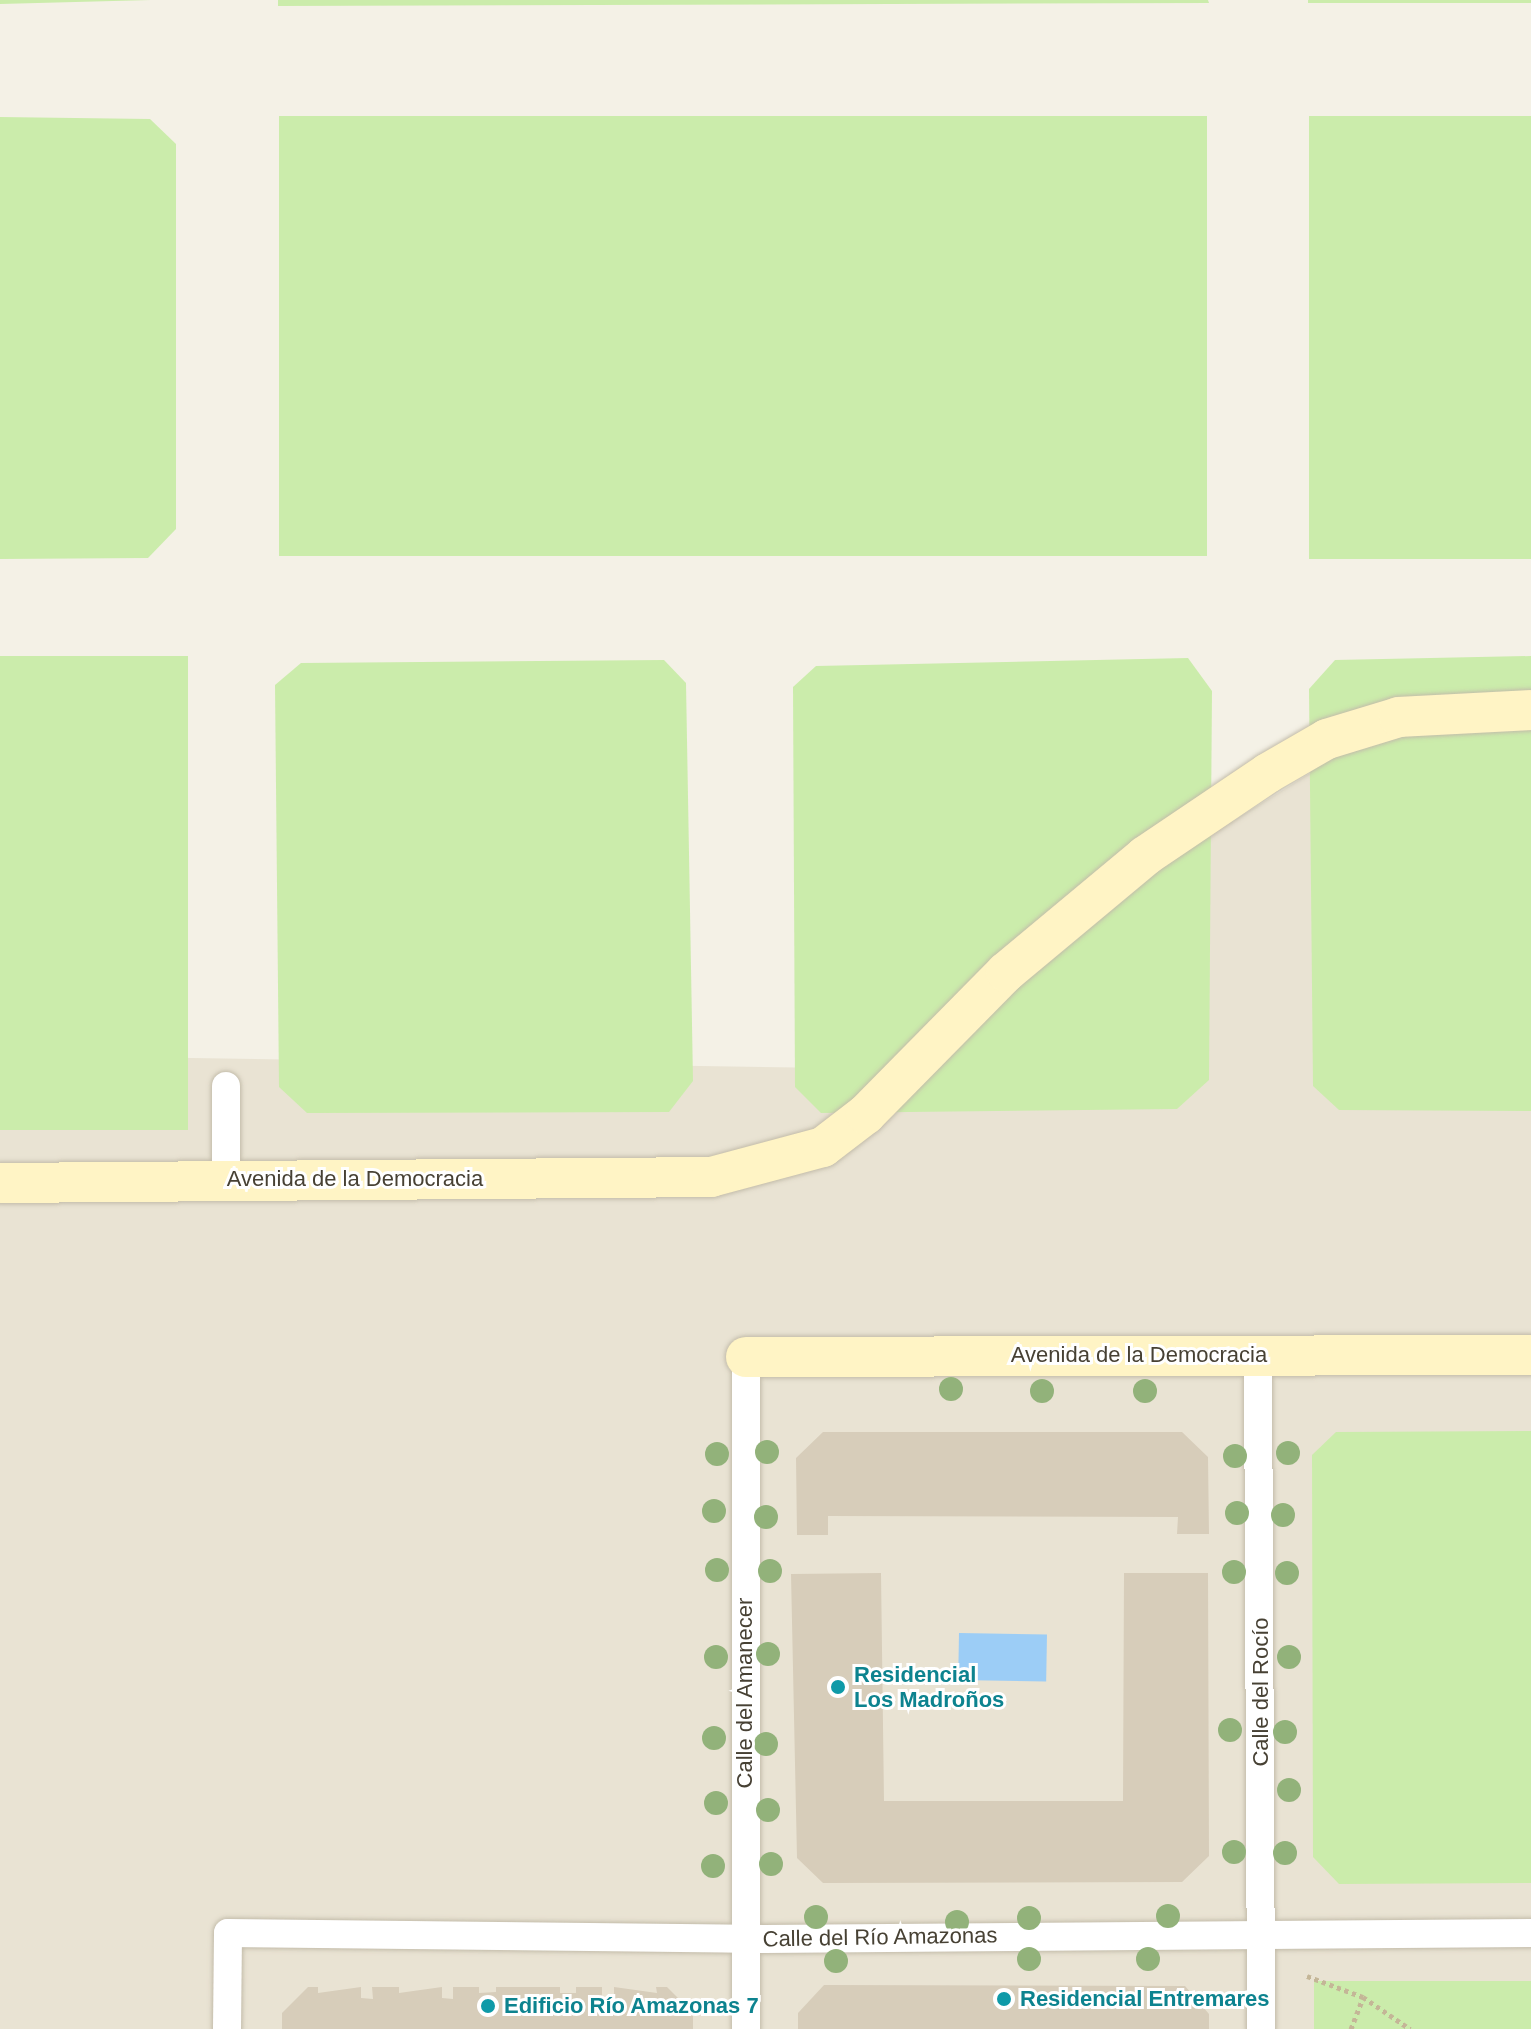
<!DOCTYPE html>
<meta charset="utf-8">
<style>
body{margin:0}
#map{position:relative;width:1531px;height:2029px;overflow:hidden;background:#f4f1e6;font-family:Arial,sans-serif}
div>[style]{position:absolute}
.residential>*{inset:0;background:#e9e3d3}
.green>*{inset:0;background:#cbecab;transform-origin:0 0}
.water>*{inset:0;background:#9ccdf6;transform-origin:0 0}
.building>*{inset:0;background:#d7cdba}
.path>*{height:5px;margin-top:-2.5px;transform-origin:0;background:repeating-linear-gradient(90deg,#c4b697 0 4px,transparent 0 8px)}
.roads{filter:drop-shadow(0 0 2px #c3bcaa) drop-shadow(0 0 2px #c3bcaa)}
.street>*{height:28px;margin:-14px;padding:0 14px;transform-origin:14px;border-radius:14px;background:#fff}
.secondary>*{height:40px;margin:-20px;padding:0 20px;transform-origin:20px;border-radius:20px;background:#fff4c5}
.trees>*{width:24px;height:24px;margin:-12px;border-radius:50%;background:#92b27a}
.dots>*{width:22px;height:22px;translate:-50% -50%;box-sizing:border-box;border:4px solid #fff;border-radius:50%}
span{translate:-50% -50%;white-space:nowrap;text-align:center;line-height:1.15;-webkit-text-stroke:6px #fff;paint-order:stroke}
.street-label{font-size:22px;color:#474134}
.culture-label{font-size:22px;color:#0d838f;font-weight:700}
.left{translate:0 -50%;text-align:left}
</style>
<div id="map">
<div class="residential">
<div style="clip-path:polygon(1531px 710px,1531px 2029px,0 2029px,0 1055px,832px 1068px,1325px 764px)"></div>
</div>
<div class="green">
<div style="clip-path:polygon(0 0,151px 0,0 4px)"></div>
<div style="clip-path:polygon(278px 0,1208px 0,1209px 3px,278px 6px)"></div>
<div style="left:1308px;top:0;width:223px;height:3px"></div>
<div style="left:1207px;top:116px;width:440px;height:928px;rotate:90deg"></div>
<div style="left:1531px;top:116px;width:443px;height:222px;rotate:90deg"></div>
<div style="clip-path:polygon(0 117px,150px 119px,176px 144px,176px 529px,148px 558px,0 559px)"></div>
<div style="left:0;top:656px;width:188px;height:474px"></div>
<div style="clip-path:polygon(1531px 656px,1531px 1111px,1339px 1110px,1313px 1086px,1309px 689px,1335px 660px)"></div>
<div style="clip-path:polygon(1188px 658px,1212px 691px,1209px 1080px,1177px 1109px,821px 1113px,795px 1087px,793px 687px,816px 666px)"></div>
<div style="clip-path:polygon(664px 660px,686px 683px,693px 1081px,669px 1112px,307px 1113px,279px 1087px,275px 685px,301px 663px)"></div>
<div style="clip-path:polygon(1531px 1431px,1531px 1883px,1339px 1884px,1313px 1857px,1312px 1455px,1336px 1432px)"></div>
<div style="left:1314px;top:1981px;width:217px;height:48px"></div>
</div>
<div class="water">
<div style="left:959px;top:1633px;width:88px;height:47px;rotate:1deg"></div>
</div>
<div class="building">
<div style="clip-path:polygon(823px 1432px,1182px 1432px,1208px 1457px,1209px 1534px,1177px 1534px,1178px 1517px,828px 1516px,828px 1535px,797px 1535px,796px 1458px)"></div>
<div style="clip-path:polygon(881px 1573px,884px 1801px,1123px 1801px,1124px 1573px,1208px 1573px,1209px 1856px,1182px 1882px,823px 1883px,797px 1858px,791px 1574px)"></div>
<div style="clip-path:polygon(824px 1985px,1185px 1986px,1209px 2014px,1209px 2029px,798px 2029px,798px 2013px)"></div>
<div style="clip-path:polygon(308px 1987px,318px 1987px,318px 1993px,361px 1987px,361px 1998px,373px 1999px,372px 1987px,399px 1987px,399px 1993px,442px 1987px,442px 1998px,453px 1999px,453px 1987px,479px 1987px,479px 1993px,496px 1992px,496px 1987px,560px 1987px,560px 1993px,576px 1993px,576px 1987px,602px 1987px,602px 1998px,614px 1998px,614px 1987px,657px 1993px,656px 1987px,667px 1987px,693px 2013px,693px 2029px,282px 2029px,282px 2013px)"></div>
</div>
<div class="path">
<div style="left:1307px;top:1976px;width:60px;rotate:20.6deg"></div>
<div style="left:1363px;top:1997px;width:57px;rotate:34.2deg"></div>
<div style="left:1351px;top:2029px;width:34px;rotate:-69deg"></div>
</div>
<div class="roads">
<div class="street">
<div style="left:226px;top:1179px;width:93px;rotate:-90deg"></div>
<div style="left:1258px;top:1355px;width:674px;rotate:89.74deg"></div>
<div style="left:227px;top:2029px;width:96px;rotate:-89.4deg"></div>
<div style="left:228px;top:1933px;width:536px;rotate:0.64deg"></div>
<div style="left:764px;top:1939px;width:767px;rotate:-0.45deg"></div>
<div style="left:746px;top:2029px;width:672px;rotate:-90deg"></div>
</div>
<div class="secondary">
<div style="left:0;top:1183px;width:711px;rotate:-0.48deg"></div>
<div style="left:711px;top:1177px;width:116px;rotate:-15deg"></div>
<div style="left:823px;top:1147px;width:54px;rotate:-37.5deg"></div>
<div style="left:866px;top:1114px;width:199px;rotate:-45.4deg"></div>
<div style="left:1006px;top:972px;width:181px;rotate:-39.8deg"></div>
<div style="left:1145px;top:856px;width:148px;rotate:-34deg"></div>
<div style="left:1268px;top:773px;width:68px;rotate:-30deg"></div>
<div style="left:1327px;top:739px;width:75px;rotate:-17deg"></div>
<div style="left:1399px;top:717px;width:132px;rotate:-3deg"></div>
<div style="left:746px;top:1357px;width:785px;rotate:-0.15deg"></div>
</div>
</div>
<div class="trees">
<div style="left:951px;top:1389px"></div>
<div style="left:1042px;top:1391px"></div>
<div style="left:1145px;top:1391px"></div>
<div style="left:767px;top:1452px"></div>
<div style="left:1288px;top:1453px"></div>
<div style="left:717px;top:1454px"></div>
<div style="left:1235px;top:1456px"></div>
<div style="left:714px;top:1511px"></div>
<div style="left:1237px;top:1513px"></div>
<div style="left:1283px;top:1515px"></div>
<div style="left:766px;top:1517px"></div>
<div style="left:717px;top:1570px"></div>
<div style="left:770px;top:1571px"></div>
<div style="left:1234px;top:1572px"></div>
<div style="left:1287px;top:1573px"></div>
<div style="left:768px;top:1654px"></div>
<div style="left:716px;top:1657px"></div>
<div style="left:1289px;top:1657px"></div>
<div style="left:1230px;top:1730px"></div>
<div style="left:1285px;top:1732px"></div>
<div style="left:714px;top:1738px"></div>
<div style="left:766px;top:1744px"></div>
<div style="left:1289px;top:1790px"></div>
<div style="left:716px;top:1803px"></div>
<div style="left:768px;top:1810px"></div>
<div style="left:1234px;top:1852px"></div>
<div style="left:1285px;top:1853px"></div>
<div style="left:771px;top:1864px"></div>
<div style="left:713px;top:1866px"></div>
<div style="left:1168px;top:1916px"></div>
<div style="left:816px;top:1917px"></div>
<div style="left:1029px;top:1918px"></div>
<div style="left:957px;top:1922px"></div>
<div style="left:1029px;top:1959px"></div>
<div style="left:1148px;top:1959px"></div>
<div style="left:836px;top:1961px"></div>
</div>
<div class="dots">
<div style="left:838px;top:1687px;background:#0f9aa8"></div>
<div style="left:1004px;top:1999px;background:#0f9aa8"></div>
<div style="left:488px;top:2006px;background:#0f9aa8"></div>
</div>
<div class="street-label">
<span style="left:355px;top:1179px">Avenida de la Democracia</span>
<span style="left:1139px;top:1355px">Avenida de la Democracia</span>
<span style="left:1261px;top:1692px;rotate:-90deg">Calle del Rocío</span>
<span style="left:745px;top:1693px;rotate:-90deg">Calle del Amanecer</span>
<span style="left:880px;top:1937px;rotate:-1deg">Calle del Río Amazonas</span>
</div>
<div class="culture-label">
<span class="left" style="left:854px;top:1687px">Residencial<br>Los Madroños</span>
<span class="left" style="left:1020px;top:1999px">Residencial Entremares</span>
<span class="left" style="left:504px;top:2006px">Edificio Río Amazonas 7</span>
</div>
</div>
